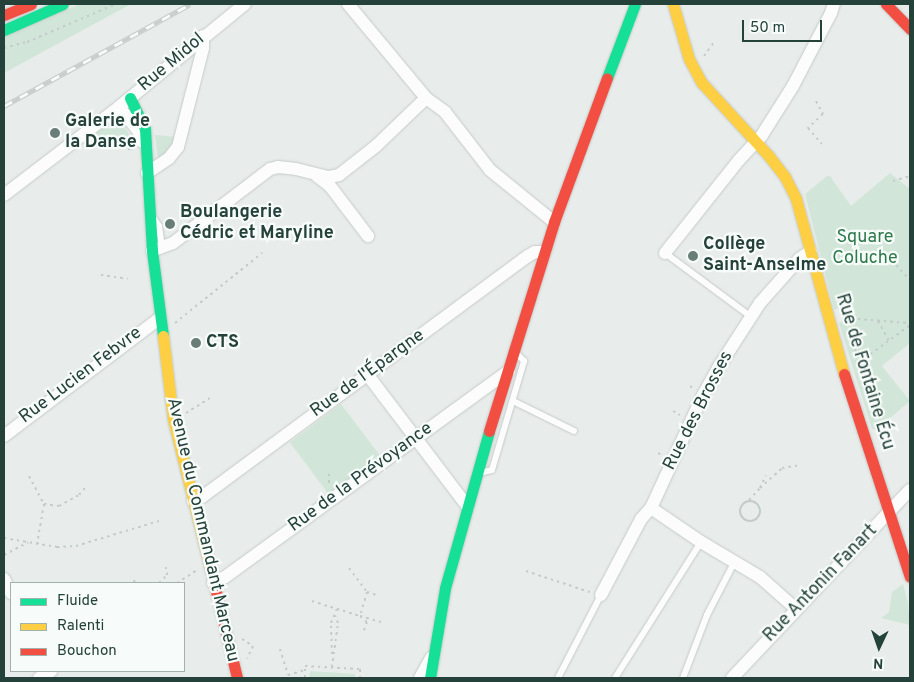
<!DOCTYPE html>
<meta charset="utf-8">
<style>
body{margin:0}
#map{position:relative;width:914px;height:682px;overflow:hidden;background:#e8edeb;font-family:Overpass,sans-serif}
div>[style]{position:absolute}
.green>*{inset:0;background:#d1e6d8;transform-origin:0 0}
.path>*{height:2px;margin-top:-1px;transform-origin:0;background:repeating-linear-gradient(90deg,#c3ccca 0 2.5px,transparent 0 6.5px)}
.path>.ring{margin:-1px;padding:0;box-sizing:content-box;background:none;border:2px solid #c3ccca;border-radius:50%}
.roads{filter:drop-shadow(0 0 1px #c5cac8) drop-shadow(0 0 1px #c5cac8)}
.lane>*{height:6px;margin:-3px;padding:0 3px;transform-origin:3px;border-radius:3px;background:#fcfcfc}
.street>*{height:12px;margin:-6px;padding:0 6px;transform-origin:6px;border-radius:6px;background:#fcfcfc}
.fast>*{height:11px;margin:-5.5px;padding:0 5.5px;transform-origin:5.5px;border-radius:5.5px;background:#16e098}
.slow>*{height:11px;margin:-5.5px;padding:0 5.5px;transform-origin:5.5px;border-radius:5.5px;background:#ffcf43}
.jam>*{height:11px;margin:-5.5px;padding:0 5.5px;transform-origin:5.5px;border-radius:5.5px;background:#f24e42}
.rail>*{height:5px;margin-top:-2.5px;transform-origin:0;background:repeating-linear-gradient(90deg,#f7fbf9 0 9px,#c9cdcc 0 18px);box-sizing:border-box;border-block:1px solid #c9cdcc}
.dots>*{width:14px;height:14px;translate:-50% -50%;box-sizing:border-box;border:2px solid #f7fbf9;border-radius:50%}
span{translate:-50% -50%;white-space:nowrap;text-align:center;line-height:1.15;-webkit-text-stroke:4.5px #f7fbf9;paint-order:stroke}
.street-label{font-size:18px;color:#24423a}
.poi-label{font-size:18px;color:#24423a;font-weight:700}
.left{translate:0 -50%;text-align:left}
.park-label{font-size:18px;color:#2d7a4b}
.frame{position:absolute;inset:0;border:5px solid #24423a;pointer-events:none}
.legend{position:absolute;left:10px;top:582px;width:175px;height:90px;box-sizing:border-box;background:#f7fbf9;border:1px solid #a3b1ad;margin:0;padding:6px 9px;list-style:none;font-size:15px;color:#24423a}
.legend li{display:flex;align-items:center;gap:10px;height:25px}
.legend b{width:25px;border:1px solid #a3b1ad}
.north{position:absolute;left:854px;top:622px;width:50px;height:50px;-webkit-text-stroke:4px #f7fbf9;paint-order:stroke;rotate:183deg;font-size:14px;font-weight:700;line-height:20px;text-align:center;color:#24423a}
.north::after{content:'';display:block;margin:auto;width:18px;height:22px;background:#24423a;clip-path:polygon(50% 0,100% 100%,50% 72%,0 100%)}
.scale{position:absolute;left:742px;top:20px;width:80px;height:22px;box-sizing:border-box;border:2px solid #24423a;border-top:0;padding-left:6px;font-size:15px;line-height:18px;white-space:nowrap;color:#24423a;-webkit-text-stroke:4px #f7fbf9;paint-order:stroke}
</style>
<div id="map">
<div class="green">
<div style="clip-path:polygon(80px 4px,131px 4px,4px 73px,4px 36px)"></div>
<div style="clip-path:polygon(110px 124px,126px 129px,132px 140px,133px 151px,95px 133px)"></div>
<div style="clip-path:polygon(155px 135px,178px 137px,168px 153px,158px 159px)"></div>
<div style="clip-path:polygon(890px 173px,910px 189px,910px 343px,882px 366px,910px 401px,876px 430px,872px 429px,839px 323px,843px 320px,840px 309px,834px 309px,805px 194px,827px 176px,830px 176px,851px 206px)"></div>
<div style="left:341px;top:404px;width:64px;height:64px;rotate:53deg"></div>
<div style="clip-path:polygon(903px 584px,908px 603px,910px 625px,881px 618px,889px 612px,892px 592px)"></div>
<div style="clip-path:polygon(310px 671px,355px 674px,355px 678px,309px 678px)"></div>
</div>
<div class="path">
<div style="left:4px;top:48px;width:24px;rotate:-15deg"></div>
<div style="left:27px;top:42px;width:97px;rotate:-23.1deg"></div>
<div style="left:704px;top:56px;width:17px;rotate:-54deg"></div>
<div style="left:816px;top:101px;width:15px;rotate:62deg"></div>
<div style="left:823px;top:114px;width:21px;rotate:137deg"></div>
<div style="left:808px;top:128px;width:21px;rotate:49deg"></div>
<div style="left:98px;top:136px;width:38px;rotate:23deg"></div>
<div style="left:893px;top:181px;width:14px;rotate:-17deg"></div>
<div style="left:906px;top:177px;width:4px;rotate:14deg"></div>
<div style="left:896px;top:265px;width:21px;rotate:47deg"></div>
<div style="left:101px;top:275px;width:27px;rotate:8deg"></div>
<div style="left:844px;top:311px;width:110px;rotate:74.2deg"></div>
<div style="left:874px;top:417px;width:2px;rotate:117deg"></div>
<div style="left:845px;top:318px;width:65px;rotate:4.4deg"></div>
<div style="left:878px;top:321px;width:23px;rotate:61deg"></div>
<div style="left:175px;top:323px;width:112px;rotate:-38.8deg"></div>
<div style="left:860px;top:362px;width:62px;rotate:-36.5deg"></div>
<div style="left:690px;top:386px;width:5px;rotate:37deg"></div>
<div style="left:673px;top:411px;width:8px;rotate:30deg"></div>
<div style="left:186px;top:413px;width:28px;rotate:-32deg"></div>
<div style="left:658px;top:453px;width:6px;rotate:31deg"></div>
<div style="left:29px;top:476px;width:32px;rotate:62deg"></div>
<div style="left:44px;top:504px;width:41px;rotate:99.9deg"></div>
<div style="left:329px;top:483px;width:9px;rotate:-90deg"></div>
<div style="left:760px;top:488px;width:30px;rotate:-42deg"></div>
<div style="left:782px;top:468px;width:18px;rotate:-9deg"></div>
<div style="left:749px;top:500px;width:16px;rotate:-47deg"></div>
<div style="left:760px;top:488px;width:14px;rotate:-65deg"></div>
<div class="ring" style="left:740px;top:501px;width:18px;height:18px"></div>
<div style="left:44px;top:504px;width:15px;rotate:8deg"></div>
<div style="left:59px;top:506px;width:23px;rotate:-29deg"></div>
<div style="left:79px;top:495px;width:9px;rotate:-49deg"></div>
<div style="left:4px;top:538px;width:54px;rotate:9.6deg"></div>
<div style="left:57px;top:547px;width:19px;rotate:-3deg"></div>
<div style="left:76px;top:546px;width:87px;rotate:-16.8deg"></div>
<div style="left:4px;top:555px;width:27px;rotate:-28deg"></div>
<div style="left:349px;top:568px;width:30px;rotate:53deg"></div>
<div style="left:367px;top:592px;width:25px;rotate:106deg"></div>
<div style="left:360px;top:616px;width:22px;rotate:16deg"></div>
<div style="left:526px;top:571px;width:67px;rotate:18.2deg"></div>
<div style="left:134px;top:580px;width:3px;rotate:72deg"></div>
<div style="left:159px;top:583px;width:11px;rotate:-45deg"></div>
<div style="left:167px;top:575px;width:8px;rotate:-97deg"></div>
<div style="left:177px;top:583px;width:24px;rotate:-33deg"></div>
<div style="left:367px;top:592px;width:9px;rotate:18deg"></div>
<div style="left:312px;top:601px;width:50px;rotate:17.4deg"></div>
<div style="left:360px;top:616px;width:9px;rotate:41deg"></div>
<div style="left:367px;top:622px;width:9px;rotate:111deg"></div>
<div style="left:242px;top:639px;width:13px;rotate:32deg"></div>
<div style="left:253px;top:646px;width:14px;rotate:115deg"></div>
<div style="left:280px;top:649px;width:27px;rotate:73deg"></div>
<div style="left:288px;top:675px;width:18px;rotate:-16deg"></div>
<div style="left:332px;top:654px;width:31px;rotate:-92deg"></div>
<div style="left:331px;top:623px;width:15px;rotate:-67deg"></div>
<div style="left:332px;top:667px;width:44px;rotate:-82.2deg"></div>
<div style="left:338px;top:623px;width:8px;rotate:-113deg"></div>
<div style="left:305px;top:678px;width:12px;rotate:-90deg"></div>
<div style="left:305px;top:666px;width:55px;rotate:3.1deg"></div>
<div style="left:360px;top:669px;width:9px;rotate:90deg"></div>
</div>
<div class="roads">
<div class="lane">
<div style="left:155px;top:220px;width:7px;rotate:56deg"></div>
<div style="left:159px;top:226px;width:21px;rotate:82deg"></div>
<div style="left:665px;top:253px;width:106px;rotate:36.5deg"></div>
<div style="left:513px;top:401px;width:68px;rotate:26.2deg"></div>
<div style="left:479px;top:473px;width:13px;rotate:-13deg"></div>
<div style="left:492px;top:470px;width:114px;rotate:-73.6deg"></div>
<div style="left:524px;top:361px;width:13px;rotate:-135deg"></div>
<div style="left:558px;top:678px;width:93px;rotate:-62.6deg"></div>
<div style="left:615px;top:678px;width:161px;rotate:-57.7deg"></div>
<div style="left:683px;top:678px;width:67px;rotate:-69.1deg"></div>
<div style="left:707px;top:615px;width:61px;rotate:-62.6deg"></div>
</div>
<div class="street">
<div style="left:348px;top:4px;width:122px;rotate:50.3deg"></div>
<div style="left:426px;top:98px;width:24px;rotate:36deg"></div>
<div style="left:445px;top:112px;width:73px;rotate:52.2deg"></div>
<div style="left:490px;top:170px;width:82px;rotate:39.1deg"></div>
<div style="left:119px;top:107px;width:32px;rotate:51deg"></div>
<div style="left:139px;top:132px;width:10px;rotate:73deg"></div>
<div style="left:147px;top:173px;width:27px;rotate:-34deg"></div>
<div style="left:169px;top:158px;width:14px;rotate:-51deg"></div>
<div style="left:178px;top:147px;width:102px;rotate:-75.8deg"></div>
<div style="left:203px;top:48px;width:12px;rotate:-90deg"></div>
<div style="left:317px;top:176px;width:16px;rotate:38deg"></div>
<div style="left:330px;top:186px;width:63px;rotate:52.8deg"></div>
<div style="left:4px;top:195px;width:145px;rotate:-37.4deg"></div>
<div style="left:119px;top:107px;width:163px;rotate:-39.3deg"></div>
<div style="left:152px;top:251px;width:22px;rotate:-21deg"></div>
<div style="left:173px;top:243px;width:122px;rotate:-37.3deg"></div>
<div style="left:270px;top:169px;width:8px;rotate:-14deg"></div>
<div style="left:278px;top:167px;width:18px;rotate:6deg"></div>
<div style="left:296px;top:169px;width:34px;rotate:14deg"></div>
<div style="left:329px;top:177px;width:10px;rotate:-11deg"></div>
<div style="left:339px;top:175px;width:47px;rotate:-38.1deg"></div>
<div style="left:376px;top:146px;width:69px;rotate:-43.8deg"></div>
<div style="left:665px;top:253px;width:119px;rotate:-51.5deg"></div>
<div style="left:739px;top:160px;width:34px;rotate:-47deg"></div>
<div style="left:762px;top:135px;width:58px;rotate:-57.7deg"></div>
<div style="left:793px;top:86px;width:82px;rotate:-62.5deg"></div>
<div style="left:831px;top:13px;width:9px;rotate:-72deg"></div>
<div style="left:367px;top:374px;width:167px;rotate:52.8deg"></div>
<div style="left:4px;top:436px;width:196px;rotate:-37.1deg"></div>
<div style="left:193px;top:501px;width:10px;rotate:-24deg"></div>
<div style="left:202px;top:497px;width:405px;rotate:-36.5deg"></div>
<div style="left:528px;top:256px;width:8px;rotate:-30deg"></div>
<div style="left:535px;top:252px;width:10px"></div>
<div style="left:651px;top:508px;width:60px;rotate:34.2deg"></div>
<div style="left:701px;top:542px;width:69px;rotate:30.7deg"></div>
<div style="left:760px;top:577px;width:48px;rotate:41.6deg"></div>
<div style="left:4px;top:579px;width:16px;rotate:63deg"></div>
<div style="left:213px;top:583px;width:13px;rotate:-27deg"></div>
<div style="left:225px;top:577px;width:351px;rotate:-36deg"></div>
<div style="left:601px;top:595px;width:86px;rotate:-62.2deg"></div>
<div style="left:641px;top:519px;width:15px;rotate:-48deg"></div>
<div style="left:651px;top:508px;width:122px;rotate:-65.3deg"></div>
<div style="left:702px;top:397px;width:37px;rotate:-61deg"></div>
<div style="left:720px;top:365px;width:74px;rotate:-57.2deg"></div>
<div style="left:760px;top:303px;width:59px;rotate:-48.4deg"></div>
<div style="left:799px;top:259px;width:14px;rotate:-34deg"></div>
<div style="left:39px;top:678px;width:14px;rotate:-30deg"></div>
<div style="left:420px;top:678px;width:23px;rotate:-61deg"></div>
<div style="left:732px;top:678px;width:259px;rotate:-46.6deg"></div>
</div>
<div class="fast">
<div style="left:4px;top:30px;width:64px;rotate:-23.8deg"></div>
<div style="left:607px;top:78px;width:79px;rotate:-69.3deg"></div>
<div style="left:130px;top:98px;width:34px;rotate:64deg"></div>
<div style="left:145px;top:129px;width:122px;rotate:86.7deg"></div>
<div style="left:152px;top:251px;width:86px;rotate:82.6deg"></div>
<div style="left:430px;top:678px;width:91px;rotate:-80.5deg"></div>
<div style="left:445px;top:588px;width:163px;rotate:-74.3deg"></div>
</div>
<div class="slow">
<div style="left:673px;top:4px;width:57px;rotate:73.8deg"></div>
<div style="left:689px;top:59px;width:27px;rotate:62deg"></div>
<div style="left:702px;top:83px;width:98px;rotate:47.5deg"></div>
<div style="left:768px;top:155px;width:28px;rotate:52deg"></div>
<div style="left:785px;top:177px;width:25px;rotate:63deg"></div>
<div style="left:796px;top:199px;width:181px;rotate:74.7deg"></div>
<div style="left:163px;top:336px;width:84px;rotate:83.1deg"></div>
<div style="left:173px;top:419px;width:157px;rotate:76deg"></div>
</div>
<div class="jam">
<div style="left:886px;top:4px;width:35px;rotate:46deg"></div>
<div style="left:4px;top:15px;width:29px;rotate:-22deg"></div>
<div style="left:844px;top:374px;width:213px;rotate:72deg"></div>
<div style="left:489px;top:431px;width:219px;rotate:-72.7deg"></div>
<div style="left:554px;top:222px;width:153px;rotate:-69.8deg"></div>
<div style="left:211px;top:571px;width:110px;rotate:76.3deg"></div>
</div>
</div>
<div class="rail">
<div style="left:4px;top:106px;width:212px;rotate:-28.7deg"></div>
</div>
<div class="dots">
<div style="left:55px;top:133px;background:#697e78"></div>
<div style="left:170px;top:224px;background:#697e78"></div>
<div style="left:693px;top:256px;background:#697e78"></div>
<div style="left:196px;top:343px;background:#697e78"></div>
</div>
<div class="street-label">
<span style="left:172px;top:63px;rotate:-40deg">Rue Midol</span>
<span style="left:864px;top:372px;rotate:73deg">Rue de Fontaine Écu</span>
<span style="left:368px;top:374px;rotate:-36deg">Rue de l'Épargne</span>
<span style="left:81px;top:376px;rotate:-37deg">Rue Lucien Febvre</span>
<span style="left:699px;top:411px;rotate:-63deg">Rue des Brosses</span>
<span style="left:361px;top:478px;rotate:-36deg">Rue de la Prévoyance</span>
<span style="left:202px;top:530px;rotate:77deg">Avenue du Commandant Marceau</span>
<span style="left:821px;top:584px;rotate:-46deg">Rue Antonin Fanart</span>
</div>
<div class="poi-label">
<span class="left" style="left:65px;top:133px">Galerie de<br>la Danse</span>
<span class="left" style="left:180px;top:224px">Boulangerie<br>Cédric et Maryline</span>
<span class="left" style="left:703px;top:256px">Collège<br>Saint-Anselme</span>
<span class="left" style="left:206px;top:343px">CTS</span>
</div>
<div class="park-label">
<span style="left:865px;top:249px">Square<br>Coluche</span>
</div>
<div class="frame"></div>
<ul class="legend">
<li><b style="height:6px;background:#16e098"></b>Fluide</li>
<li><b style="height:6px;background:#ffcf43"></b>Ralenti</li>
<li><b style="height:6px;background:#f24e42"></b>Bouchon</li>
</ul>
<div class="north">N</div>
<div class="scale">50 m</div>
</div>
